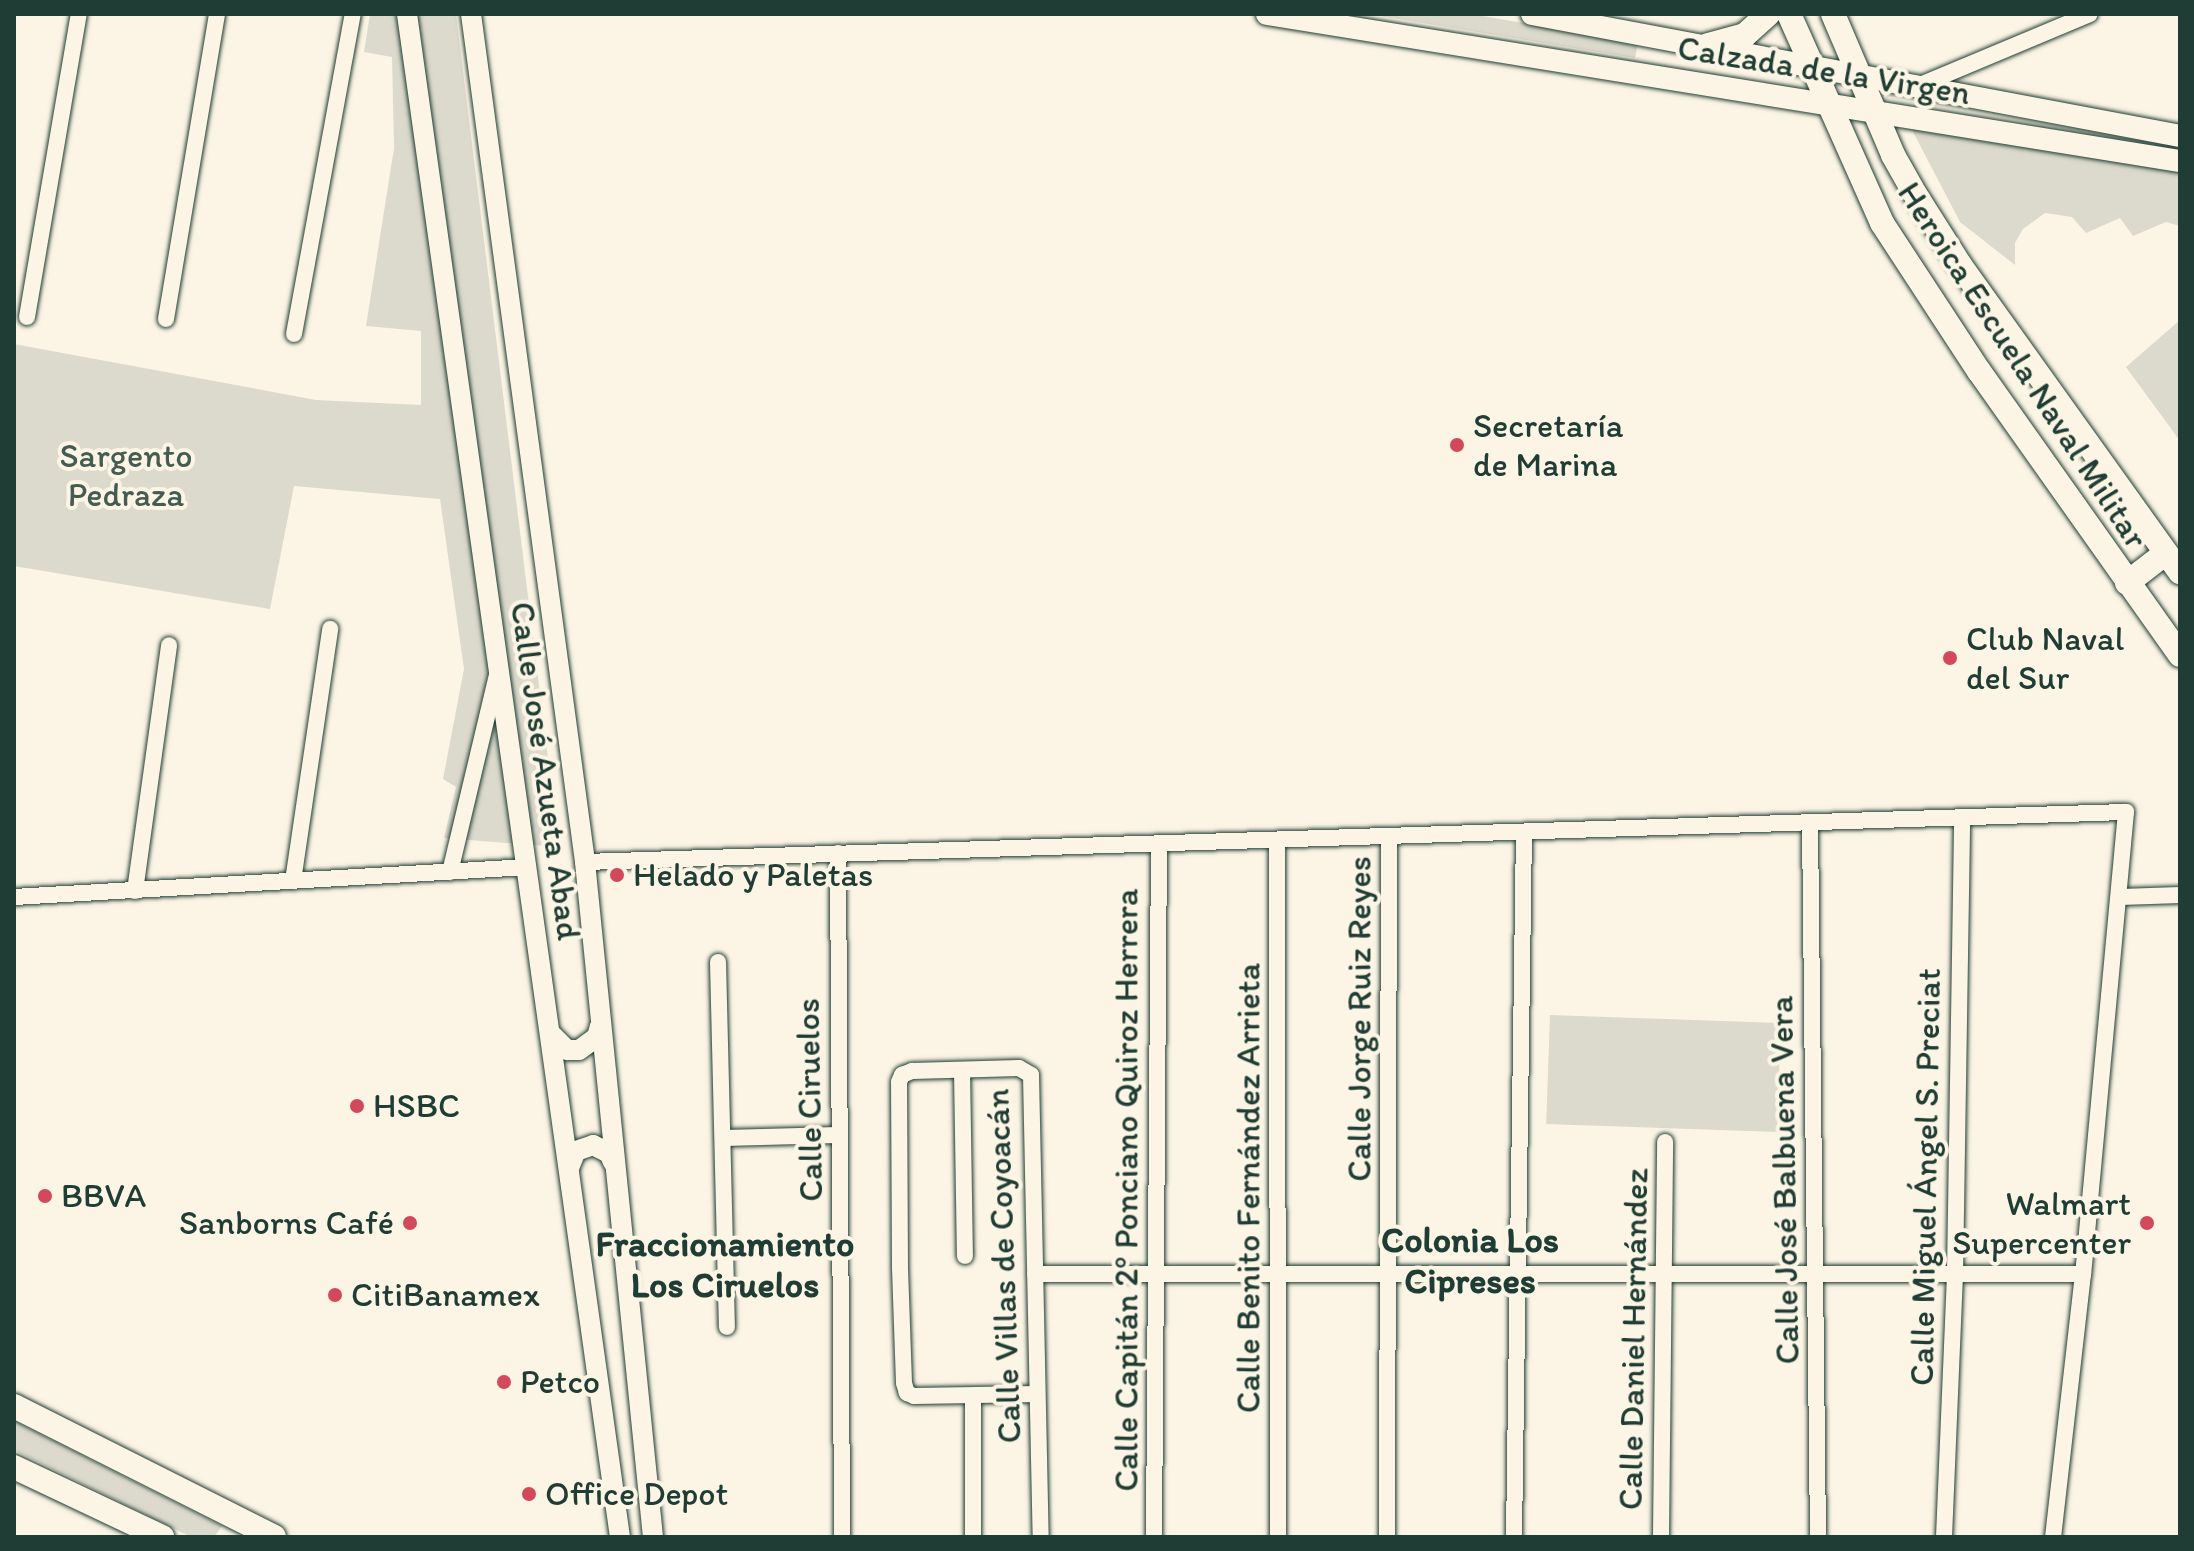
<!DOCTYPE html>
<meta charset="utf-8">
<style>
body{margin:0}
#map{position:relative;width:2194px;height:1551px;overflow:hidden;background:#fcf5e5;font-family:Itim,sans-serif}
div>[style]{position:absolute}
.green>*{inset:0;background:#dcdacc;transform-origin:0 0}
.roads{filter:drop-shadow(0 0 2px #1f3d34) drop-shadow(0 0 2px #1f3d34)}
.minor>*{height:16px;margin:-8px;padding:0 8px;transform-origin:8px;border-radius:8px;background:#fcf5e5}
.tertiary>*{height:20px;margin:-10px;padding:0 10px;transform-origin:10px;border-radius:10px;background:#fcf5e5}
.secondary>*{height:22px;margin:-11px;padding:0 11px;transform-origin:11px;border-radius:11px;background:#fcf5e5}
.primary>*{height:24px;margin:-12px;padding:0 12px;transform-origin:12px;border-radius:12px;background:#fcf5e5}
.dots>*{width:22px;height:22px;translate:-50% -50%;box-sizing:border-box;border:4px solid #fcf5e5;border-radius:50%}
span{translate:-50% -50%;white-space:nowrap;text-align:center;line-height:1.15;-webkit-text-stroke:8px #fcf5e5;paint-order:stroke}
.street-label{font-size:34px;color:#1f3d34}
.poi-label{font-size:34px;color:#1f3d34}
.left{translate:0 -50%;text-align:left}
.right{translate:-100% -50%;text-align:right}
.park-label{font-size:34px;color:#455c52}
.neighbourhood-label{font-size:36px;color:#1f3d34;font-weight:700}
.frame{position:absolute;inset:0;border:16px solid #1f3d34;pointer-events:none}
</style>
<div id="map">
<div class="green">
<div style="clip-path:polygon(370px 14px,456px 14px,559px 847px,444px 838px,456px 787px,443px 779px,464px 669px,440px 499px,294px 486px,270px 609px,14px 566px,14px 344px,316px 400px,421px 405px,421px 331px,366px 326px,394px 148px,392px 57px,364px 52px)"></div>
<div style="clip-path:polygon(1368px 14px,1471px 14px,1638px 43px,1635px 58px)"></div>
<div style="clip-path:polygon(1911px 128px,2180px 170px,2180px 226px,2166px 222px,2133px 236px,2120px 218px,2086px 233px,2072px 217px,2045px 213px,2023px 229px,2015px 243px,2015px 265px,1960px 222px)"></div>
<div style="clip-path:polygon(2180px 320px,2180px 441px,2126px 367px)"></div>
<div style="left:1550px;top:1015px;width:231px;height:109px;rotate:2deg"></div>
<div style="clip-path:polygon(14px 1421px,222px 1526px,214px 1537px,191px 1537px,14px 1450px)"></div>
</div>
<div class="roads">
<div class="minor">
<div style="left:1918px;top:86px;width:186px;rotate:-22.7deg"></div>
<div style="left:27px;top:317px;width:307px;rotate:-80.3deg"></div>
<div style="left:166px;top:319px;width:309px;rotate:-80.5deg"></div>
<div style="left:294px;top:334px;width:325px;rotate:-79.6deg"></div>
<div style="left:1810px;top:823px;width:714px;rotate:89.36deg"></div>
<div style="left:1277px;top:840px;width:697px;rotate:89.92deg"></div>
<div style="left:838px;top:853px;width:684px;rotate:89.66deg"></div>
<div style="left:585px;top:862px;width:1542px;rotate:-1.86deg"></div>
<div style="left:2126px;top:812px;width:464px;rotate:95.3deg"></div>
<div style="left:2083px;top:1274px;width:265px;rotate:96.5deg"></div>
<div style="left:450px;top:872px;width:203px;rotate:-76.6deg"></div>
<div style="left:293px;top:881px;width:255px;rotate:-81.6deg"></div>
<div style="left:135px;top:891px;width:248px;rotate:-82.1deg"></div>
<div style="left:14px;top:897px;width:515px;rotate:-3.34deg"></div>
<div style="left:2121px;top:897px;width:59px;rotate:-1.9deg"></div>
<div style="left:718px;top:962px;width:365px;rotate:88.6deg"></div>
<div style="left:962px;top:1070px;width:186px;rotate:89.1deg"></div>
<div style="left:723px;top:1138px;width:116px;rotate:-1.5deg"></div>
<div style="left:1035px;top:1274px;width:1048px"></div>
<div style="left:1037px;top:1394px;width:123px;rotate:179.1deg"></div>
<div style="left:914px;top:1396px;width:8px;rotate:-157deg"></div>
<div style="left:907px;top:1393px;width:10px;rotate:-107deg"></div>
<div style="left:904px;top:1383px;width:116px;rotate:-92deg"></div>
<div style="left:900px;top:1267px;width:185px;rotate:-90.3deg"></div>
<div style="left:899px;top:1082px;width:8px;rotate:-67deg"></div>
<div style="left:902px;top:1075px;width:11px;rotate:-22deg"></div>
<div style="left:912px;top:1071px;width:107px;rotate:-1.6deg"></div>
<div style="left:1019px;top:1068px;width:14px;rotate:30deg"></div>
<div style="left:1031px;top:1075px;width:462px;rotate:88.8deg"></div>
<div style="left:973px;top:1537px;width:141px;rotate:-90deg"></div>
<div style="left:1154px;top:1537px;width:694px;rotate:-89.59deg"></div>
<div style="left:1387px;top:1537px;width:701px;rotate:-89.84deg"></div>
<div style="left:1514px;top:1537px;width:705px;rotate:-89.19deg"></div>
<div style="left:1661px;top:1537px;width:395px;rotate:-89.4deg"></div>
<div style="left:1944px;top:1537px;width:263px;rotate:-87.6deg"></div>
<div style="left:1955px;top:1274px;width:456px;rotate:-89.1deg"></div>
</div>
<div class="tertiary">
<div style="left:407px;top:14px;width:1538px;rotate:82.04deg"></div>
<div style="left:471px;top:14px;width:856px;rotate:82.34deg"></div>
<div style="left:585px;top:862px;width:678px;rotate:84.25deg"></div>
<div style="left:551px;top:1034px;width:23px;rotate:45deg"></div>
<div style="left:567px;top:1050px;width:12px"></div>
<div style="left:579px;top:1050px;width:22px;rotate:-36deg"></div>
<div style="left:597px;top:1037px;width:11px;rotate:-75deg"></div>
<div style="left:569px;top:1168px;width:18px;rotate:-68deg"></div>
<div style="left:576px;top:1151px;width:18px;rotate:-19deg"></div>
<div style="left:593px;top:1145px;width:18px;rotate:27deg"></div>
<div style="left:609px;top:1153px;width:10px;rotate:66deg"></div>
</div>
<div class="secondary">
<div style="left:1267px;top:14px;width:925px;rotate:9.15deg"></div>
<div style="left:1532px;top:14px;width:659px;rotate:10.66deg"></div>
</div>
<div class="primary">
<div style="left:1789px;top:14px;width:229px;rotate:66deg"></div>
<div style="left:1882px;top:223px;width:177px;rotate:56.8deg"></div>
<div style="left:1979px;top:371px;width:348px;rotate:54.7deg"></div>
<div style="left:1833px;top:14px;width:153px;rotate:66.9deg"></div>
<div style="left:1893px;top:155px;width:45px;rotate:60.6deg"></div>
<div style="left:1915px;top:194px;width:84px;rotate:57.6deg"></div>
<div style="left:1960px;top:265px;width:378px;rotate:54.4deg"></div>
<div style="left:1708px;top:45px;width:38px;rotate:-15deg"></div>
<div style="left:1745px;top:35px;width:31px;rotate:-42deg"></div>
<div style="left:2127px;top:583px;width:49px;rotate:-37.6deg"></div>
<div style="left:14px;top:1406px;width:291px;rotate:26.7deg"></div>
<div style="left:14px;top:1467px;width:164px;rotate:25.3deg"></div>
</div>
</div>
<div class="dots">
<div style="left:1457px;top:445px;background:#d1495b"></div>
<div style="left:1950px;top:658px;background:#d1495b"></div>
<div style="left:617px;top:875px;background:#d1495b"></div>
<div style="left:357px;top:1106px;background:#d1495b"></div>
<div style="left:45px;top:1196px;background:#d1495b"></div>
<div style="left:410px;top:1223px;background:#d1495b"></div>
<div style="left:2147px;top:1223px;background:#d1495b"></div>
<div style="left:335px;top:1295px;background:#d1495b"></div>
<div style="left:504px;top:1382px;background:#d1495b"></div>
<div style="left:529px;top:1494px;background:#d1495b"></div>
</div>
<div class="street-label">
<span style="left:1824px;top:70px;rotate:9deg">Calzada de la Virgen</span>
<span style="left:2023px;top:365px;rotate:57deg">Heroica Escuela Naval Militar</span>
<span style="left:546px;top:771px;rotate:82deg">Calle José Azueta Abad</span>
<span style="left:1359px;top:1019px;rotate:-90deg">Calle Jorge Ruiz Reyes</span>
<span style="left:809px;top:1100px;rotate:-91deg">Calle Ciruelos</span>
<span style="left:1925px;top:1177px;rotate:-89deg">Calle Miguel Ángel S. Preciat</span>
<span style="left:1784px;top:1180px;rotate:-91deg">Calle José Balbuena Vera</span>
<span style="left:1248px;top:1188px;rotate:-90deg">Calle Benito Fernández Arrieta</span>
<span style="left:1126px;top:1190px;rotate:-90deg">Calle Capitán 2º Ponciano Quiroz Herrera</span>
<span style="left:1003px;top:1266px;rotate:-92deg">Calle Villas de Coyoacán</span>
<span style="left:1633px;top:1339px;rotate:-89deg">Calle Daniel Hernández</span>
</div>
<div class="poi-label">
<span class="left" style="left:1473px;top:445px">Secretaría<br>de Marina</span>
<span class="left" style="left:1966px;top:658px">Club Naval<br>del Sur</span>
<span class="left" style="left:633px;top:875px">Helado y Paletas</span>
<span class="left" style="left:373px;top:1106px">HSBC</span>
<span class="left" style="left:61px;top:1196px">BBVA</span>
<span class="right" style="left:2131px;top:1223px">Walmart<br>Supercenter</span>
<span class="right" style="left:394px;top:1223px">Sanborns Café</span>
<span class="left" style="left:351px;top:1295px">CitiBanamex</span>
<span class="left" style="left:520px;top:1382px">Petco</span>
<span class="left" style="left:545px;top:1494px">Office Depot</span>
</div>
<div class="park-label">
<span style="left:126px;top:475px">Sargento<br>Pedraza</span>
</div>
<div class="neighbourhood-label">
<span style="left:1470px;top:1260px">Colonia Los<br>Cipreses</span>
<span style="left:725px;top:1264px">Fraccionamiento<br>Los Ciruelos</span>
</div>
<div class="frame"></div>
</div>
